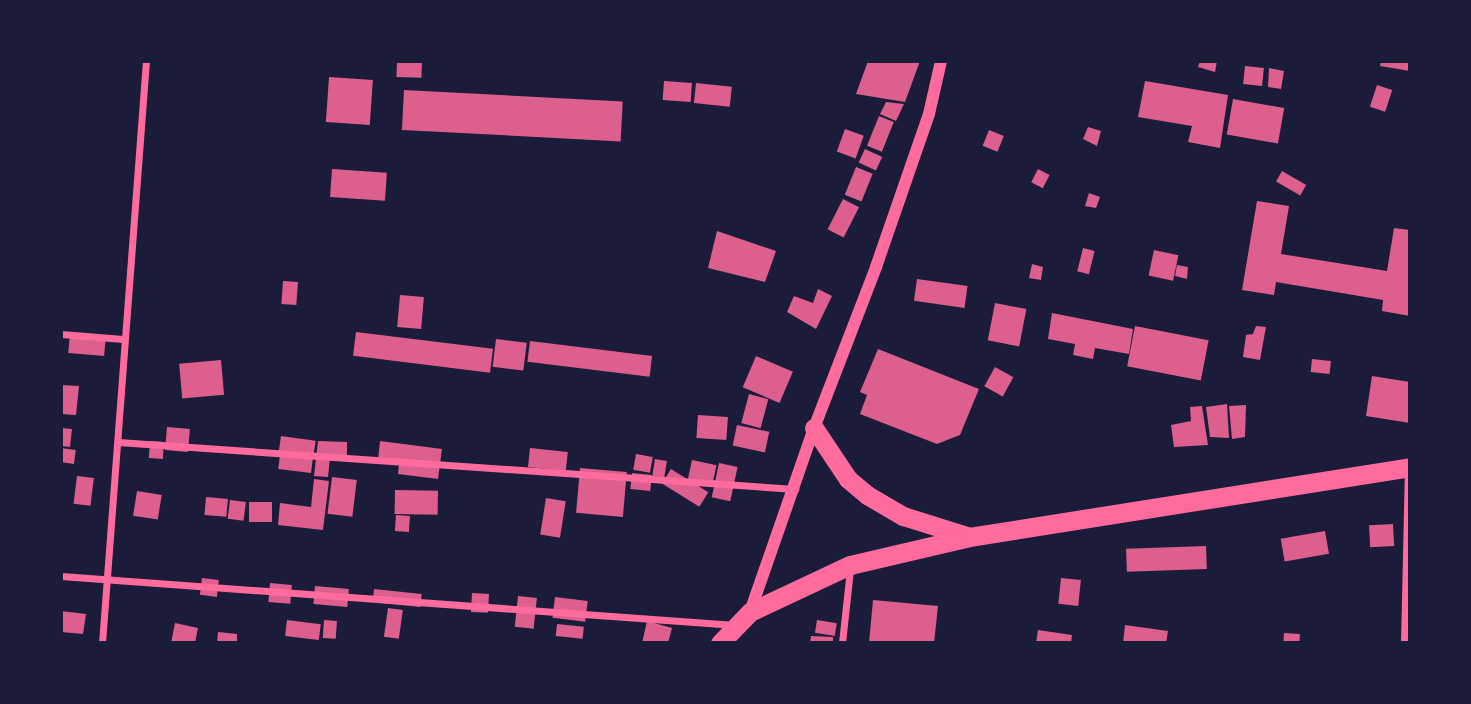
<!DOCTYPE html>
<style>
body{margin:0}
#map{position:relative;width:1471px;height:704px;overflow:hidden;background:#1b1b3a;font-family:"Open Sans",sans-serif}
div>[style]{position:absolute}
.building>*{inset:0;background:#dd5f8e;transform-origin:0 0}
.minor>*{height:7px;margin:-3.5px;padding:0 3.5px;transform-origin:3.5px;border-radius:3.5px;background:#ff6b9d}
.tertiary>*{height:12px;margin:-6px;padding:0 6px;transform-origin:6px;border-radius:6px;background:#ff6b9d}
.trunk>*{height:19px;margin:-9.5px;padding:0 9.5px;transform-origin:9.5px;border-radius:9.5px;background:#ff6b9d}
span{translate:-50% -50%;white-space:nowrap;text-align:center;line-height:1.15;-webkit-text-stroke:6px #1b1b3a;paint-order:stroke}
.frame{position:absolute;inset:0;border:63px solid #1b1b3a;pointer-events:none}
</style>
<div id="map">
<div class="building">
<div style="left:397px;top:61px;width:25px;height:16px;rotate:2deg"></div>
<div style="clip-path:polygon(868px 61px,920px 61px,905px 102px,856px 94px)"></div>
<div style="clip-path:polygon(1200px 61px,1217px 61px,1215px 72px,1198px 67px)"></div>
<div style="clip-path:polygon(1381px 61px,1410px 61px,1410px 71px,1380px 66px)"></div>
<div style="left:1245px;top:66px;width:19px;height:18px;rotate:6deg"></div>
<div style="clip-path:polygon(1269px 68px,1284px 71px,1281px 89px,1268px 87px)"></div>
<div style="left:329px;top:77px;width:44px;height:45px;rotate:4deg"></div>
<div style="left:664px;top:81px;width:28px;height:19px;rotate:4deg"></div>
<div style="clip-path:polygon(1145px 81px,1228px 95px,1220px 148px,1188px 142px,1192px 126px,1138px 117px)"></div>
<div style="left:696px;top:83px;width:36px;height:20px;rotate:6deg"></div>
<div style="left:1377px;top:85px;width:16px;height:23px;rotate:18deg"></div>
<div style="left:404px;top:90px;width:219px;height:40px;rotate:3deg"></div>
<div style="left:1233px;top:99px;width:52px;height:36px;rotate:10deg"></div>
<div style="clip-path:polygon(886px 102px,904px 104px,896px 121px,880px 114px)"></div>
<div style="left:879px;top:116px;width:16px;height:32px;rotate:22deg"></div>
<div style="clip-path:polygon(1088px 127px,1101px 131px,1097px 146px,1083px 139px)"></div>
<div style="left:845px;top:129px;width:20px;height:24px;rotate:20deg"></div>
<div style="left:989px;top:130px;width:16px;height:17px;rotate:22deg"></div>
<div style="left:865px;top:149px;width:19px;height:15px;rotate:25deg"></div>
<div style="left:856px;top:167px;width:18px;height:30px;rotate:22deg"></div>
<div style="left:332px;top:169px;width:55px;height:28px;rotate:4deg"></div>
<div style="left:1038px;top:169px;width:13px;height:15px;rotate:27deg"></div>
<div style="left:1282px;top:171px;width:28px;height:12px;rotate:30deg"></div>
<div style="clip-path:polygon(1089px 193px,1100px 197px,1096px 208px,1085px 206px)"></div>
<div style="left:843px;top:199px;width:18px;height:34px;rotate:27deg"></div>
<div style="clip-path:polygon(1257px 201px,1289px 206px,1281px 254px,1387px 271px,1394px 228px,1410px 230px,1410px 316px,1382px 311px,1383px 300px,1276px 282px,1274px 295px,1242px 290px)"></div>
<div style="clip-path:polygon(717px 231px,776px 251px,765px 282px,708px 268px)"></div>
<div style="left:1083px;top:248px;width:12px;height:24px;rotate:14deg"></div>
<div style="left:1154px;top:250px;width:25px;height:26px;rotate:12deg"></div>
<div style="clip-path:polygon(1032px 264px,1043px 267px,1041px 280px,1029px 278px)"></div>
<div style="clip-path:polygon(1177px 265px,1188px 267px,1187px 279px,1175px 276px)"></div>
<div style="left:917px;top:279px;width:51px;height:22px;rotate:8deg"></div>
<div style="left:283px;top:281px;width:15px;height:23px;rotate:4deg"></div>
<div style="clip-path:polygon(818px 289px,832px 296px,816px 329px,787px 312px,794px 296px,813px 303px)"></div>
<div style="left:400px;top:295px;width:24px;height:32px;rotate:5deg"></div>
<div style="left:995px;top:303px;width:32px;height:38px;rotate:11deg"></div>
<div style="clip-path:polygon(1052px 313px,1133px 329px,1129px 354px,1095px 348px,1093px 359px,1073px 355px,1075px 344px,1048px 339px)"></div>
<div style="left:1135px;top:326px;width:75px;height:41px;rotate:11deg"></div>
<div style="clip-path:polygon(1256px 326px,1266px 327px,1260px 360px,1243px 357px,1246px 335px,1253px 334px)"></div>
<div style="left:356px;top:332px;width:138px;height:24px;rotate:7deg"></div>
<div style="left:70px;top:333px;width:36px;height:20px;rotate:5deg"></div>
<div style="left:496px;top:339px;width:31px;height:28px;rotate:7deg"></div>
<div style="left:530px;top:341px;width:123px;height:21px;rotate:7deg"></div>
<div style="clip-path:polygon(878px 349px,979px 389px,960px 435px,937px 444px,860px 414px,867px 395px,860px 392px)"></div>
<div style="left:756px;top:356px;width:40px;height:34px;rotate:23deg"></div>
<div style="left:1312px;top:359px;width:19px;height:13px;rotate:6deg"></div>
<div style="left:221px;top:360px;width:35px;height:42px;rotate:85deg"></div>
<div style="left:995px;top:367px;width:21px;height:22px;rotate:29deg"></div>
<div style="clip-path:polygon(1372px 376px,1410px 382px,1410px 423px,1366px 416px)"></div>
<div style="clip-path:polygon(61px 385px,79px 386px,76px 415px,61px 414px)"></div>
<div style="left:749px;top:394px;width:20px;height:30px;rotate:15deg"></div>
<div style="clip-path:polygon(1227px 404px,1229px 438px,1210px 437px,1206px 407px)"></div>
<div style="clip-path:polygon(1246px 405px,1245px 437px,1232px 439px,1229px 406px)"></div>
<div style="clip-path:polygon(1202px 406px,1208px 445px,1174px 447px,1171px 425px,1191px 421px,1190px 407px)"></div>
<div style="left:698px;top:415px;width:30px;height:23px;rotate:4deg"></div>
<div style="left:737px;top:425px;width:33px;height:21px;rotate:12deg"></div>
<div style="left:167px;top:427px;width:23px;height:23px;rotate:5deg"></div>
<div style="clip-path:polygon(61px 428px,72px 429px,70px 447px,61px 446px)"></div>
<div style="left:281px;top:436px;width:35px;height:16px;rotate:8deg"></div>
<div style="left:150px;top:441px;width:14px;height:17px;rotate:4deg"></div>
<div style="clip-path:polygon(318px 441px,347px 442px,347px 459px,330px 458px,328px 477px,314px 476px)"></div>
<div style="clip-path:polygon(380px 441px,442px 449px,438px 479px,398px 474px,399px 462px,378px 460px)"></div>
<div style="left:61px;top:448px;width:15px;height:14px;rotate:8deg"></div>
<div style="left:530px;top:448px;width:38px;height:19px;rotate:6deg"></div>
<div style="left:636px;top:454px;width:17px;height:16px;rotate:10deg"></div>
<div style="left:280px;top:455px;width:33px;height:14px;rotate:7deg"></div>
<div style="left:655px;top:459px;width:12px;height:17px;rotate:9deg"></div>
<div style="left:692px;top:460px;width:25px;height:19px;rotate:12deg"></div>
<div style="left:719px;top:463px;width:19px;height:35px;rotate:12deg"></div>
<div style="left:580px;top:468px;width:47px;height:45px;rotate:5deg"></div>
<div style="left:671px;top:469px;width:44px;height:17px;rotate:32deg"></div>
<div style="left:632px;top:473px;width:20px;height:16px;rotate:6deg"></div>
<div style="left:77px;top:476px;width:17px;height:28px;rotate:7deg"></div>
<div style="left:332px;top:477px;width:25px;height:37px;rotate:7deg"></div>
<div style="clip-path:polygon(314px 479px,329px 481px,323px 530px,278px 525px,280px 503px,311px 507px)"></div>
<div style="left:395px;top:490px;width:43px;height:24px;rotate:1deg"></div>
<div style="left:137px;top:491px;width:25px;height:25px;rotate:9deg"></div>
<div style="left:206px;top:497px;width:22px;height:18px;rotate:5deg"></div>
<div style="left:546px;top:498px;width:20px;height:37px;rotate:9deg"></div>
<div style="left:230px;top:500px;width:16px;height:19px;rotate:7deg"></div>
<div style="left:249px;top:502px;width:23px;height:20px"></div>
<div style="left:396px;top:515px;width:14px;height:16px;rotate:4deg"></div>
<div style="left:1393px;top:524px;width:22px;height:24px;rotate:87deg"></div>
<div style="left:1325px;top:531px;width:23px;height:45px;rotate:80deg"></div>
<div style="left:1206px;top:546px;width:23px;height:80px;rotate:88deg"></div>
<div style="left:202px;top:578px;width:17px;height:17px;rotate:7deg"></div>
<div style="left:1061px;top:578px;width:20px;height:26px;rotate:6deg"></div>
<div style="left:270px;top:583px;width:22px;height:19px;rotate:5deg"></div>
<div style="left:315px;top:586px;width:34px;height:18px;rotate:5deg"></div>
<div style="left:374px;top:589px;width:48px;height:13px;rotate:6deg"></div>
<div style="left:472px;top:593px;width:17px;height:19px;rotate:3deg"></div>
<div style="left:518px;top:596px;width:19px;height:31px;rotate:6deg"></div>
<div style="left:555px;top:597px;width:33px;height:21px;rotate:7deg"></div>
<div style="clip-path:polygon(873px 600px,938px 606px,934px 643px,869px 643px)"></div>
<div style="left:388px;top:608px;width:15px;height:29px;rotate:8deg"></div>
<div style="clip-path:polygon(61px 611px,86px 614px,83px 634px,61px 632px)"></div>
<div style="left:287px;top:620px;width:34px;height:16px;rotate:7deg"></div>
<div style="left:324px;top:620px;width:13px;height:18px;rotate:4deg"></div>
<div style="left:817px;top:620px;width:20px;height:13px;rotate:9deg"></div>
<div style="clip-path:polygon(647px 621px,672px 628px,668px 643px,642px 643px)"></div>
<div style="clip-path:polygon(175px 623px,198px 628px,195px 643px,171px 643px)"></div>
<div style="left:557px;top:624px;width:27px;height:12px;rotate:6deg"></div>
<div style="clip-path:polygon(1125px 625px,1168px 631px,1166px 643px,1123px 643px)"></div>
<div style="clip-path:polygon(1038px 630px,1072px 635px,1071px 643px,1036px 643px)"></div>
<div style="clip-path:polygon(218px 632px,237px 634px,237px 643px,217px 643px)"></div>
<div style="left:1284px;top:633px;width:16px;height:10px;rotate:4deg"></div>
<div style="clip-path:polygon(811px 636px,833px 637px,833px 643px,810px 643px)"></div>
</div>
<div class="minor">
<div style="left:61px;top:334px;width:62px;rotate:4.6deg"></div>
<div style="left:118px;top:442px;width:679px;rotate:3.97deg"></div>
<div style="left:61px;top:576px;width:676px;rotate:4.16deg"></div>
<div style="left:102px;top:643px;width:584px;rotate:-85.68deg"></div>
<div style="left:842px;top:643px;width:74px;rotate:-83.8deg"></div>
<div style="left:1404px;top:643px;width:175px;rotate:-88.7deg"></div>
</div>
<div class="tertiary">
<div style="left:750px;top:612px;width:195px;rotate:-70.8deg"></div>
<div style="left:814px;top:428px;width:173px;rotate:-68.9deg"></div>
<div style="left:876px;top:267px;width:162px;rotate:-70.9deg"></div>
<div style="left:929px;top:114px;width:54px;rotate:-77.2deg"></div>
</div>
<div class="trunk">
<div style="left:814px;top:428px;width:61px;rotate:56.3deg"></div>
<div style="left:848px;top:479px;width:25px;rotate:40deg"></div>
<div style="left:867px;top:495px;width:42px;rotate:30.3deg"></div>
<div style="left:903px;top:516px;width:67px;rotate:17.4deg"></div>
<div style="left:720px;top:643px;width:43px;rotate:-45.9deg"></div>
<div style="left:750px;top:612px;width:110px;rotate:-25.2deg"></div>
<div style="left:850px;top:565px;width:122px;rotate:-13.2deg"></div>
<div style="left:969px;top:537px;width:447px;rotate:-9deg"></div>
</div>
<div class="frame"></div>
</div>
